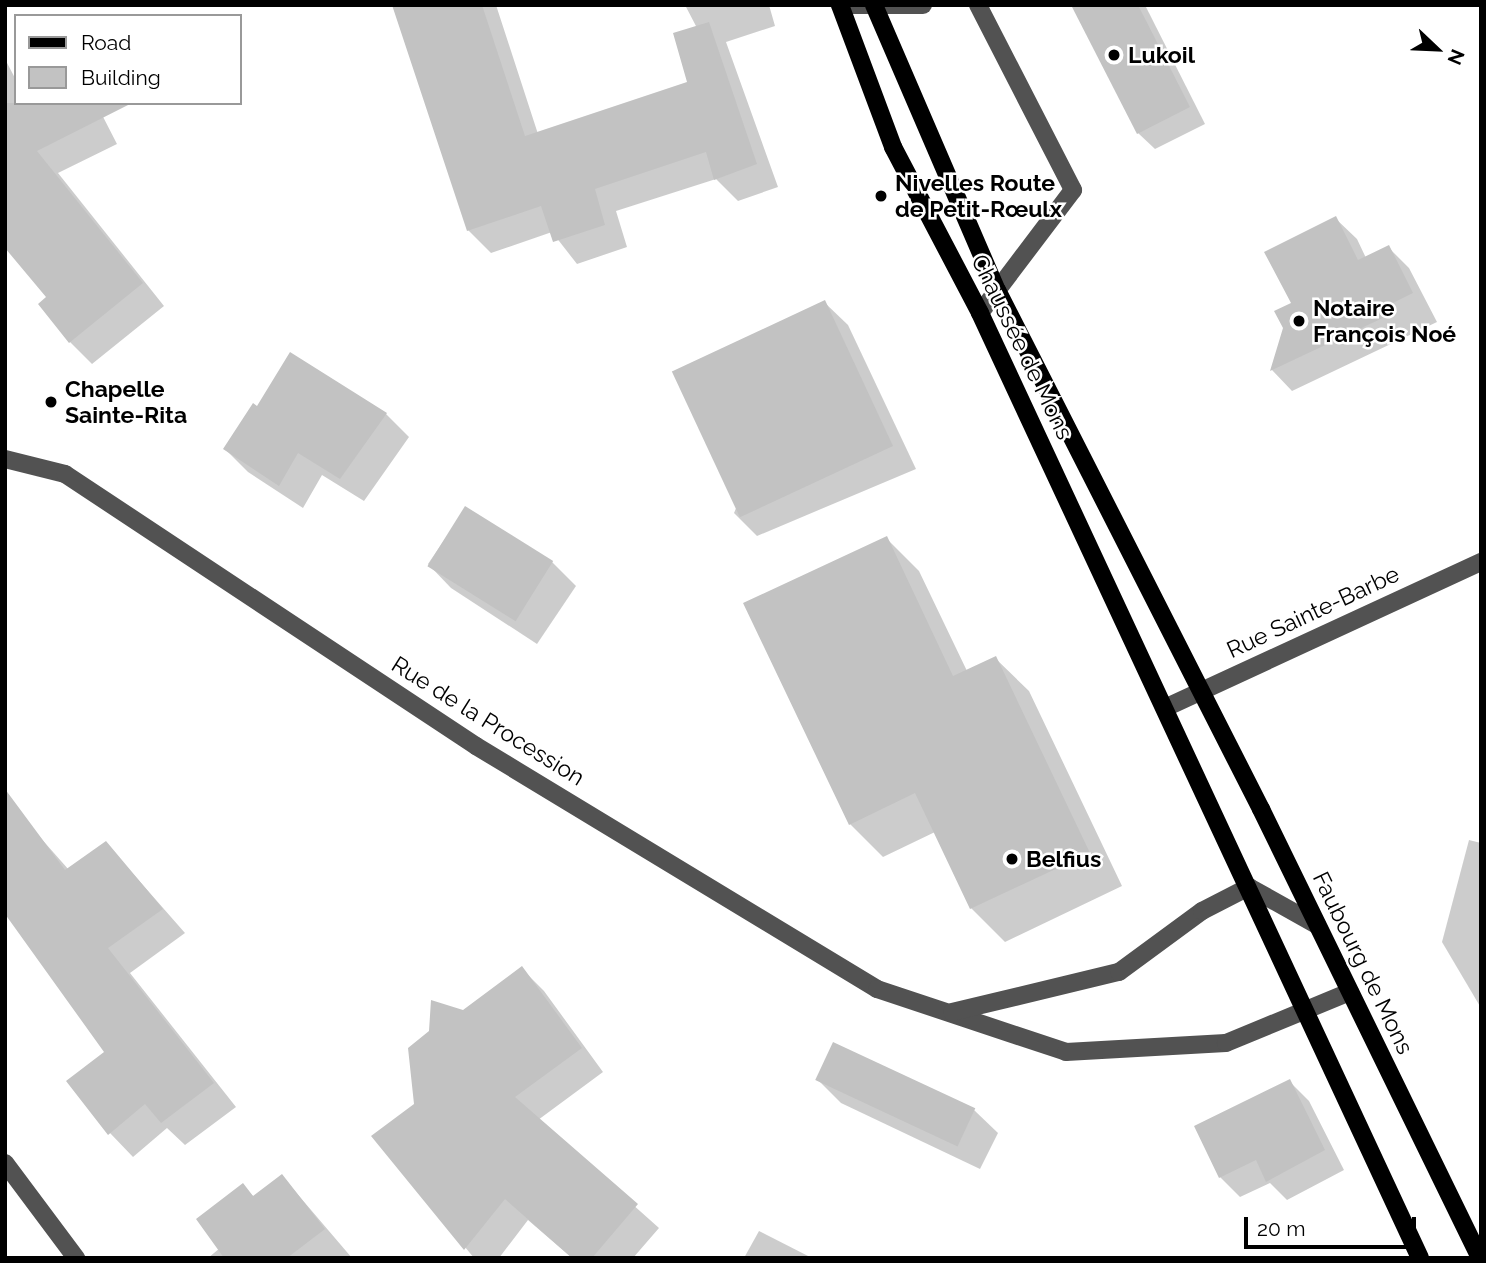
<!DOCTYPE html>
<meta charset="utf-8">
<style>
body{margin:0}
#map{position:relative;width:1486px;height:1263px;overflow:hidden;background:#fff;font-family:Raleway,sans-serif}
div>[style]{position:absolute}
.shadow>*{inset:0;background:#0003}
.building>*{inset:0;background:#c2c2c2;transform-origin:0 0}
.minor>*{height:18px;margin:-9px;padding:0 9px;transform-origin:9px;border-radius:9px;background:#525252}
.major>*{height:18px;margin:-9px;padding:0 9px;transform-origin:9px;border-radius:9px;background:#000}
.dots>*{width:19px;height:19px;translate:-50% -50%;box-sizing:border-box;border:4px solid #fff;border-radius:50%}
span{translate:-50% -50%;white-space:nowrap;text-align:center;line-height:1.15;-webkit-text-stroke:5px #fff;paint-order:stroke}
.poi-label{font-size:23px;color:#000;font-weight:700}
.left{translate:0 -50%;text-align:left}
.street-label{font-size:23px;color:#000}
.frame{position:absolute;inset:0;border:7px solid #000;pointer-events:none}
.legend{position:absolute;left:14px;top:14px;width:228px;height:91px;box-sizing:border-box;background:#fff;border:2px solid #999;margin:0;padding:9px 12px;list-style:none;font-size:21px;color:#000}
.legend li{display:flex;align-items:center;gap:14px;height:35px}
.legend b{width:35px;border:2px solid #999}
.north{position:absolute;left:1402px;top:14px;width:70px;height:70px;-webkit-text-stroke:5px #fff;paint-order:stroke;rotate:113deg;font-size:19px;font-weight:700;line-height:28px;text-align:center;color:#000}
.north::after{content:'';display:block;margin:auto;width:24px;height:32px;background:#000;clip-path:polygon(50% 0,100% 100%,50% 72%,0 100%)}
.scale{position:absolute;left:1244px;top:1217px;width:172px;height:32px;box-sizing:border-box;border:4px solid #000;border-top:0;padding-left:9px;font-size:21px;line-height:24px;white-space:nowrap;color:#000;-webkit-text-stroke:5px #fff;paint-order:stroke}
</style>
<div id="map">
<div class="shadow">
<div style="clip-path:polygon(394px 5px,496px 5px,538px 134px,689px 84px,697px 28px,685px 5px,769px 5px,775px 26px,726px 42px,778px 187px,738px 201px,716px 179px,616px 211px,627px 247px,577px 264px,552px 232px,491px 253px,468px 230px)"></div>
<div style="clip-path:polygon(1073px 5px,1145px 5px,1205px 124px,1155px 149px,1138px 133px)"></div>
<div style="clip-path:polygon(5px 59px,16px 80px,16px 103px,98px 107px,117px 144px,58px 173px,164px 306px,92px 364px,70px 342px,48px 298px,5px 246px)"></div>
<div style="clip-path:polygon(1335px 218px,1357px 239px,1366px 258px,1388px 247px,1409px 268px,1437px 322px,1292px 391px,1272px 370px,1294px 304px)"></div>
<div style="clip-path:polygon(824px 302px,848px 325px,916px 469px,757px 536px,734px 513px)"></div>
<div style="clip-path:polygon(258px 408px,386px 414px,409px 437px,364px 501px,322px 475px,303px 508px,248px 472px,225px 449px)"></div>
<div style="clip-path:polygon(466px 508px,552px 562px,576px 586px,537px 644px,451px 588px,428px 564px)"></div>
<div style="clip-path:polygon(886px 538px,919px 571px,967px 671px,995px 658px,1029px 691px,1122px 886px,1005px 942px,971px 908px,935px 832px,883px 857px,850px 824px)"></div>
<div style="clip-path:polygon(30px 826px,69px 870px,106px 843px,185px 933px,130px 973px,236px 1107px,185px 1145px,167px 1128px,133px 1157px,110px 1133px,107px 1052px)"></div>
<div style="clip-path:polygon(1469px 840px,1481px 843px,1481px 1008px,1442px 942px)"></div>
<div style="clip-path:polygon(522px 969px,544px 991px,603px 1072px,538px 1120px,659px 1228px,633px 1258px,572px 1258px,528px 1220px,499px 1258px,474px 1258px,374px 1136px,416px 1105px,464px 1012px)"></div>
<div style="clip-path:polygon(817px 1079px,974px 1110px,998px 1133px,980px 1169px,841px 1103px)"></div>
<div style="clip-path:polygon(1289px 1081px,1309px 1101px,1344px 1170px,1287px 1200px,1270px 1183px,1240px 1197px,1220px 1177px)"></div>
<div style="clip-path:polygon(282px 1176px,352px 1258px,208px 1258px,220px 1248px,243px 1186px,254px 1197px)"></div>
<div style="clip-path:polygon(759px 1231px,812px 1258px,744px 1258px)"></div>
</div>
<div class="building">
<div style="clip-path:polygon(392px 5px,482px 5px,525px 136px,687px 82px,673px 33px,709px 22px,757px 164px,714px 180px,706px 152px,595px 189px,605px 225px,553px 242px,541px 206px,467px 231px)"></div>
<div style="clip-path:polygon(1071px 5px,1138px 5px,1190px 107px,1137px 134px)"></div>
<div style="clip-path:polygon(5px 103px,132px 103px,37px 151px,143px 283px,69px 343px,38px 304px,46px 297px,5px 248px)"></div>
<div style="clip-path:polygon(1336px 216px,1358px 260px,1389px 245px,1413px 293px,1383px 308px,1387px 316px,1270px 371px,1283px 328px,1274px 311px,1291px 303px,1264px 252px)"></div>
<div style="left:825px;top:300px;width:161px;height:169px;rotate:65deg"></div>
<div style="clip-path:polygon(290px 352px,387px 413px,340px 479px,298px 453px,279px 486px,223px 449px,253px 403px,257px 406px)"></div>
<div style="left:465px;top:506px;width:104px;height:71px;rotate:32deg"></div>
<div style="clip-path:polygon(887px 536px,953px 676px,996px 656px,1090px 853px,970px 909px,915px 793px,849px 825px,743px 603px)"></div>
<div style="clip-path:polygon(5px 789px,65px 870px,106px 841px,163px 909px,108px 948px,214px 1083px,161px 1123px,145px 1104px,108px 1135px,66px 1081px,104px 1052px,5px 914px)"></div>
<div style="clip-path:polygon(522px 966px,582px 1048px,515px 1097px,638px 1204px,592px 1258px,572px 1258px,505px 1199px,464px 1250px,371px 1136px,414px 1104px,408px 1048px,429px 1031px,431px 1000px,463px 1010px)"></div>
<div style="left:833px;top:1042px;width:157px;height:42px;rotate:25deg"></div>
<div style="clip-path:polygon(1290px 1079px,1325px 1150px,1266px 1182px,1256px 1160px,1219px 1178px,1194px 1126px)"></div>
<div style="clip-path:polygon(282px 1174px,325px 1229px,287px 1258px,224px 1258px,196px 1219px,243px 1183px,253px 1196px)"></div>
</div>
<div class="minor">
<div style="left:840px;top:5px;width:83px"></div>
<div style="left:978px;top:5px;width:208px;rotate:62.8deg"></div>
<div style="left:1073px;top:190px;width:154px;rotate:127.1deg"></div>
<div style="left:5px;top:459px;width:62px;rotate:14deg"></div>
<div style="left:65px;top:474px;width:493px;rotate:33.5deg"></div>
<div style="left:476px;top:746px;width:469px;rotate:31.2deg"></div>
<div style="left:877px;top:989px;width:199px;rotate:18.4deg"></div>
<div style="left:1066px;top:1052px;width:160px;rotate:-3.2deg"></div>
<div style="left:1226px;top:1043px;width:134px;rotate:-22.4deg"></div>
<div style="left:1167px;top:707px;width:346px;rotate:-24.8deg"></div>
<div style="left:952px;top:1012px;width:172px;rotate:-13.5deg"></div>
<div style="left:1119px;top:972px;width:103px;rotate:-36.3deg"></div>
<div style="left:1202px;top:911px;width:53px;rotate:-27.1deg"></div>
<div style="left:1249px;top:887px;width:78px;rotate:29.2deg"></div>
<div style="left:5px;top:1163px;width:119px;rotate:53.2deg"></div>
</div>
<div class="major">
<div style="left:840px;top:5px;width:152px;rotate:69.5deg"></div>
<div style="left:893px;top:147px;width:187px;rotate:62.3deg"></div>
<div style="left:980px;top:313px;width:1042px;rotate:65.03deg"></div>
<div style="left:874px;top:5px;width:310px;rotate:66.7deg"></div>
<div style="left:997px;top:290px;width:582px;rotate:63.04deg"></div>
<div style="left:1261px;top:809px;width:500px;rotate:64deg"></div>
</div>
<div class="dots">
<div style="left:1114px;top:55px;background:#000"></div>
<div style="left:881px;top:196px;background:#000"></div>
<div style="left:1299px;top:321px;background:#000"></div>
<div style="left:51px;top:402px;background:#000"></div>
<div style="left:1012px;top:859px;background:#000"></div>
</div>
<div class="poi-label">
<span class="left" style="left:1128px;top:55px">Lukoil</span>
<span class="left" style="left:895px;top:196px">Nivelles Route<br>de Petit-Rœulx</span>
<span class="left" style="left:1313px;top:321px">Notaire<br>François Noé</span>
<span class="left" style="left:65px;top:402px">Chapelle<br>Sainte-Rita</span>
<span class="left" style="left:1026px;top:859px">Belfius</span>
</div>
<div class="street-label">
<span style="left:1022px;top:347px;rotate:64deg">Chaussée de Mons</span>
<span style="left:1313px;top:612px;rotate:-25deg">Rue Sainte-Barbe</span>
<span style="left:488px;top:721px;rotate:32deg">Rue de la Procession</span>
<span style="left:1363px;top:963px;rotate:64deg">Faubourg de Mons</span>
</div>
<div class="frame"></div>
<ul class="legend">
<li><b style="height:9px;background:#000"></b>Road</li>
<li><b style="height:19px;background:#c2c2c2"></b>Building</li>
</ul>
<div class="north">N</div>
<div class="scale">20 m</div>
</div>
